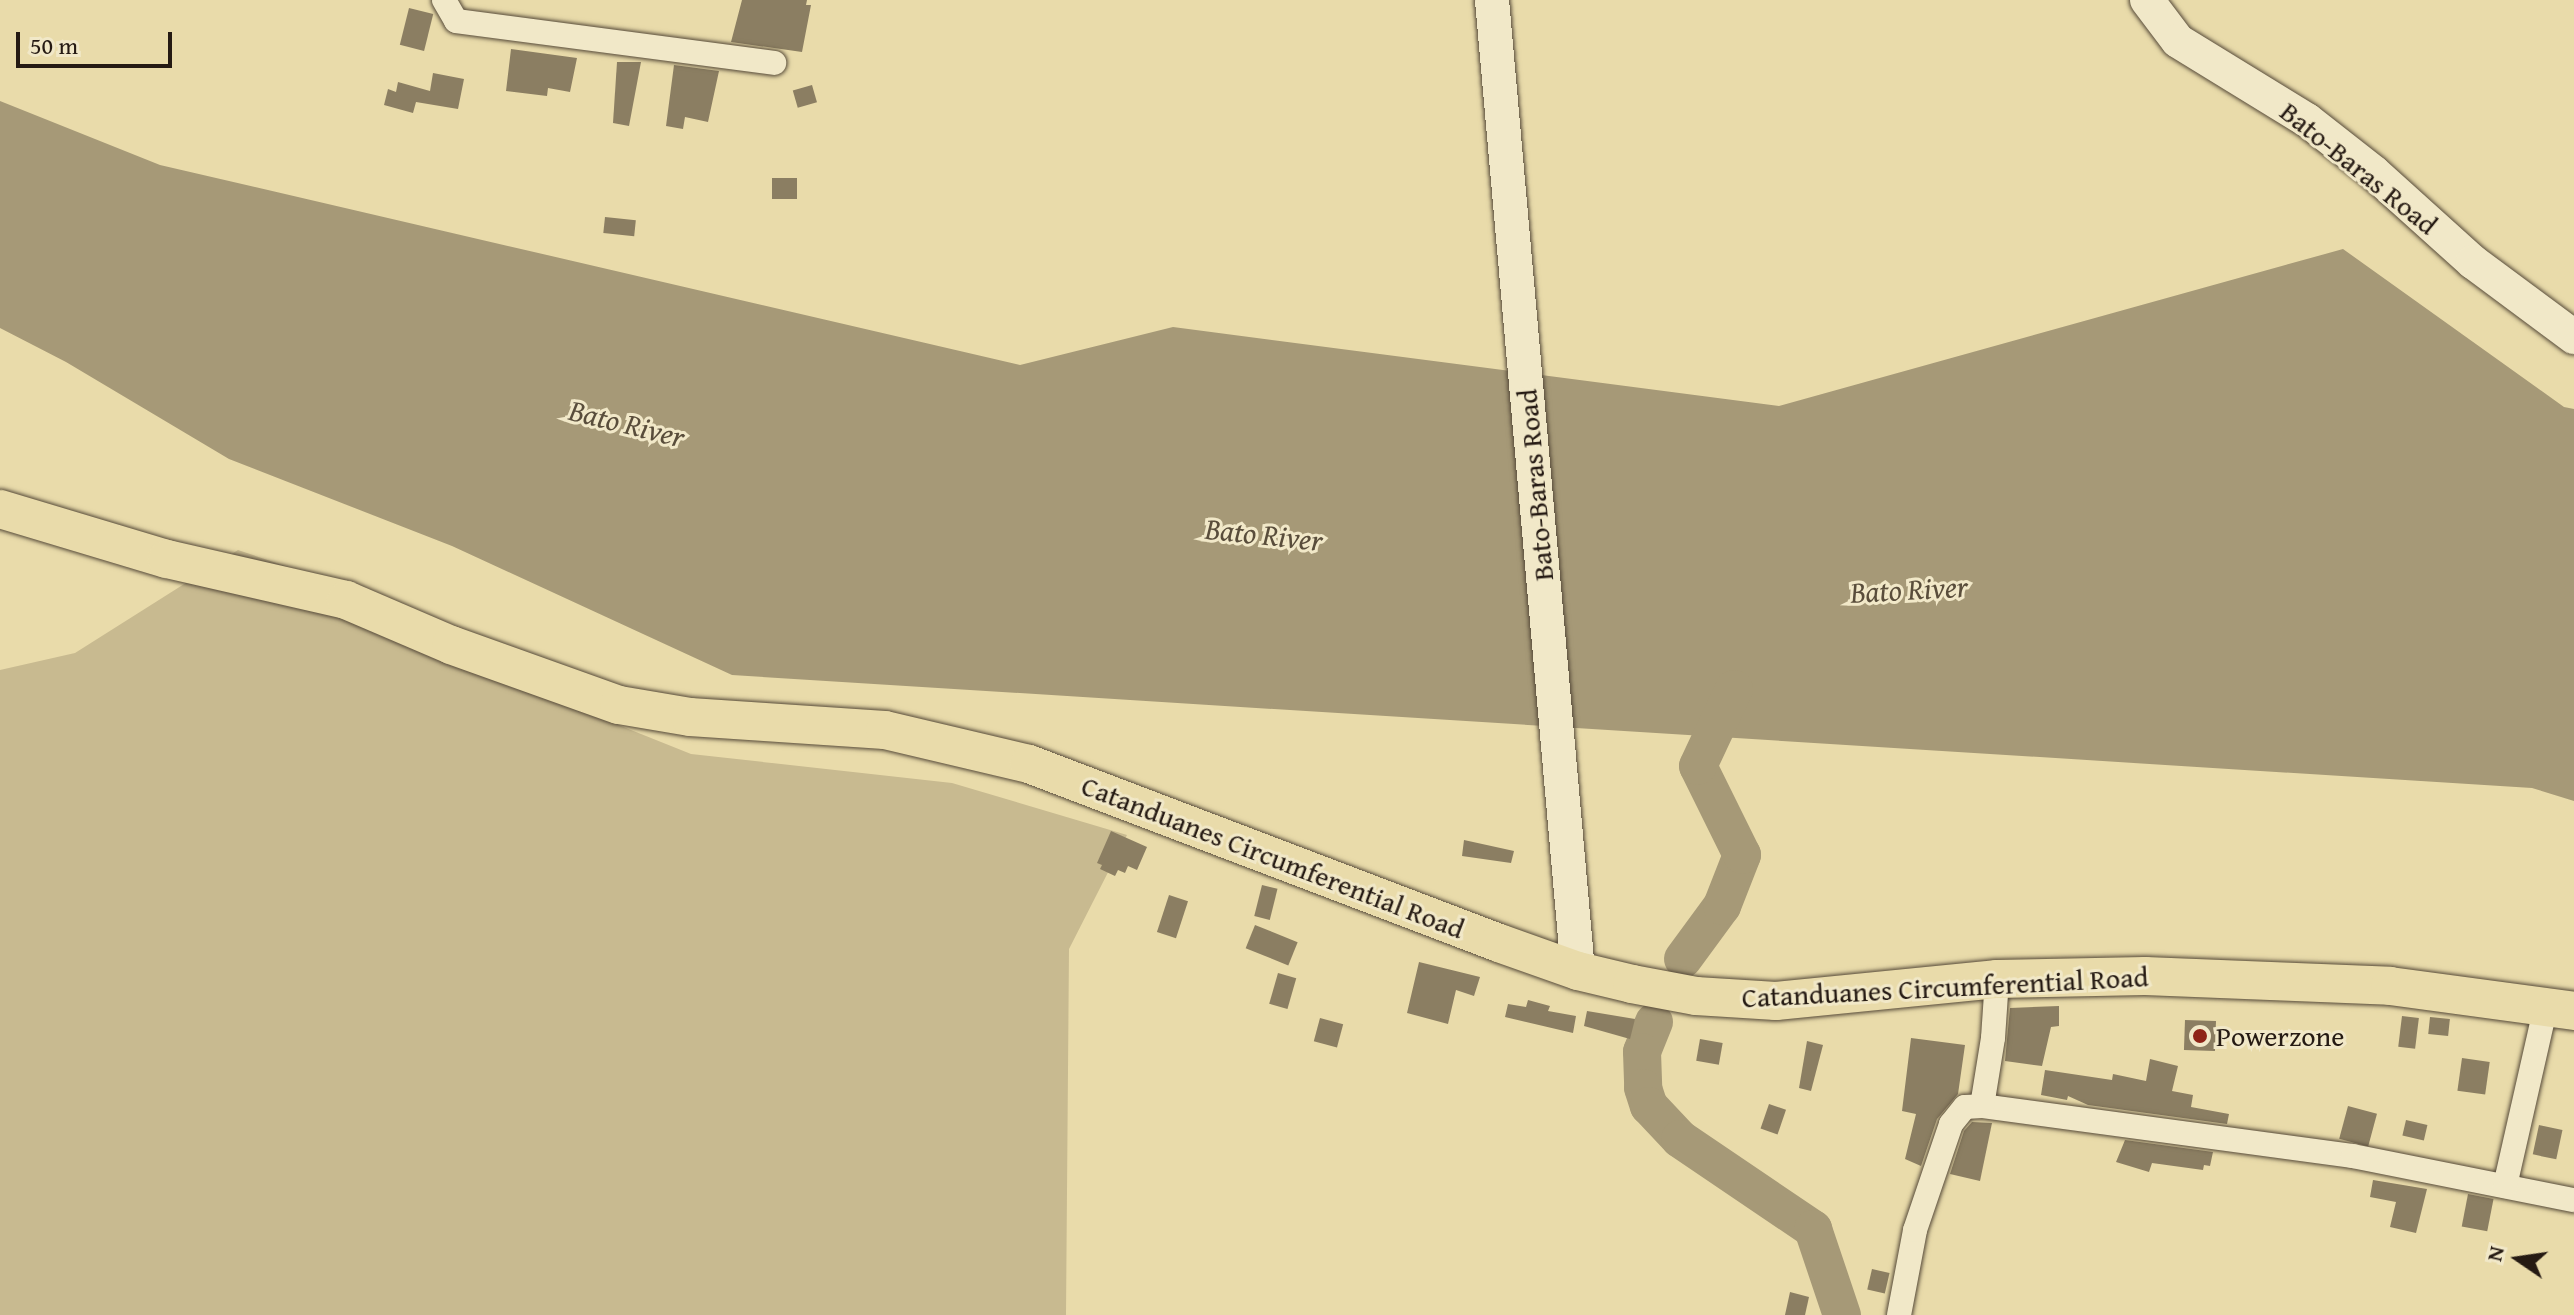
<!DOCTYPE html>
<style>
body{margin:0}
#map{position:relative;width:2574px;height:1315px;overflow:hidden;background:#e9dbaa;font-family:"Gentium Book Plus",serif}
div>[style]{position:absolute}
.green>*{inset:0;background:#c8ba90}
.water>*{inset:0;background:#a69977}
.river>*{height:38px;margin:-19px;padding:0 19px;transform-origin:19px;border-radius:19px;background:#a69977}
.building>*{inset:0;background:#8b7e62;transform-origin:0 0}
.roads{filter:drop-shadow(0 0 2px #564a39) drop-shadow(0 0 2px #564a39)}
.minor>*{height:24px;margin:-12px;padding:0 12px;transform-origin:12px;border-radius:12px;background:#f1e8c8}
.secondary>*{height:34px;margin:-17px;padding:0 17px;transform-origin:17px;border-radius:17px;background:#f1e8c8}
.primary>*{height:38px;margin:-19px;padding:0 19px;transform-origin:19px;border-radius:19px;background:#e9dbaa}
.dots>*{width:22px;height:22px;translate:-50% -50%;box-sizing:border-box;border:4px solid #f1e8c8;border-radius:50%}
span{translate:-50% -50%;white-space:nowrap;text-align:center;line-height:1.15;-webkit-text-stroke:6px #f1e8c8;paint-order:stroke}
.street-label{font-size:28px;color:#251a13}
.poi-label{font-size:28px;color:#251a13}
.left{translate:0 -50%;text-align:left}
.water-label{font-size:30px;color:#594d3b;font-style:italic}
.north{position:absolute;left:2478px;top:1219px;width:80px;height:80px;-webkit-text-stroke:6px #f1e8c8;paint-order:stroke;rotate:283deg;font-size:22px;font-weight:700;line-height:32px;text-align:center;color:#251a13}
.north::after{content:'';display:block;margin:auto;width:28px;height:36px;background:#251a13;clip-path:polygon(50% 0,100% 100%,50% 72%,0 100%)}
.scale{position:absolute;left:16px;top:32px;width:156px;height:36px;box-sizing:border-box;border:4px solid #251a13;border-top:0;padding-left:10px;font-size:24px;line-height:28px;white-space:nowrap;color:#251a13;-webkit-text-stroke:6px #f1e8c8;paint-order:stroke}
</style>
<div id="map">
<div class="green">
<div style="clip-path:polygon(238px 550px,363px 592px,621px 726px,691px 754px,952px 783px,1127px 835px,1069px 949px,1066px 1315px,0 1315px,0 670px,75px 653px)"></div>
</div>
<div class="water">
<div style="clip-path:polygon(0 101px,160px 165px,1020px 365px,1173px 327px,1779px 406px,2343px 249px,2564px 407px,2574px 409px,2574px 801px,2532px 788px,732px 675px,452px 546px,229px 459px,66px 362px,0 328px)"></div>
</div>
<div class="river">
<div style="left:1683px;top:959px;width:66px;rotate:-53.7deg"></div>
<div style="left:1722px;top:906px;width:55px;rotate:-68.6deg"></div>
<div style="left:1742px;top:855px;width:99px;rotate:-116.3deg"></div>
<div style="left:1698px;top:766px;width:85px;rotate:-64.9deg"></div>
<div style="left:1654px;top:1022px;width:32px;rotate:112deg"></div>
<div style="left:1642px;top:1052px;width:36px;rotate:88deg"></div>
<div style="left:1643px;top:1088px;width:19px;rotate:72deg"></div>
<div style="left:1649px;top:1106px;width:45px;rotate:46.8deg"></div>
<div style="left:1680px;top:1139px;width:161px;rotate:34.1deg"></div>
<div style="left:1813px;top:1229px;width:91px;rotate:71.4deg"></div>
</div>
<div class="building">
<div style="clip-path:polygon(742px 0,807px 0,806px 5px,811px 5px,802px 52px,731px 42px)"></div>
<div style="left:409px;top:8px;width:25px;height:38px;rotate:14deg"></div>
<div style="clip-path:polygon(511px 49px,577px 58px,570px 92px,548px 88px,547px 96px,506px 91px)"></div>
<div style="clip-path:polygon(617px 62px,641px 62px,629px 126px,613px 123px)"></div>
<div style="clip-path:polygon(674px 65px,719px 71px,708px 122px,685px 117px,683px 129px,666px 126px)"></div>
<div style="clip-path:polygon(433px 73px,464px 79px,458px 109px,416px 102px,413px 113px,384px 105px,388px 89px,396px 92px,398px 82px,430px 91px)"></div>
<div style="left:812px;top:85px;width:18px;height:20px;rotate:74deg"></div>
<div style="left:797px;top:178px;width:21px;height:25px;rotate:90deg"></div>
<div style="left:605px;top:217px;width:31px;height:16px;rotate:6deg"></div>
<div style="clip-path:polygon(1111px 831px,1147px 847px,1137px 870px,1128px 866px,1125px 873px,1118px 870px,1115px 876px,1100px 869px,1102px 865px,1097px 863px)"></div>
<div style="clip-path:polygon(1464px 840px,1514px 851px,1511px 863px,1462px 856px)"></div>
<div style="left:1262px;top:885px;width:16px;height:32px;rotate:14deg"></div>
<div style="left:1169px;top:895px;width:20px;height:39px;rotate:18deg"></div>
<div style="left:1255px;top:925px;width:46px;height:25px;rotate:22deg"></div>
<div style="clip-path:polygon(1419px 962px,1480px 977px,1474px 996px,1456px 990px,1448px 1024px,1407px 1013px)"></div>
<div style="left:1278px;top:973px;width:19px;height:32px;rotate:16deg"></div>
<div style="clip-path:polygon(1528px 1000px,1550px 1006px,1548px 1011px,1576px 1016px,1573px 1033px,1505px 1017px,1508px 1004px,1526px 1007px)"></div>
<div style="clip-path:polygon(2059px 1006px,2059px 1026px,2051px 1027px,2042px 1066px,2005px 1061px,2010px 1008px)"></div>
<div style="clip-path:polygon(1587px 1011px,1635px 1019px,1630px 1039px,1584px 1026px)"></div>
<div style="left:2402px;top:1016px;width:17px;height:31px;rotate:7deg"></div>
<div style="left:2430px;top:1017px;width:20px;height:17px;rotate:6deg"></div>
<div style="left:1320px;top:1018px;width:24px;height:24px;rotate:15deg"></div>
<div style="left:2185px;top:1020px;width:31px;height:30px;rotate:2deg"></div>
<div style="clip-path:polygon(1911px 1038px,1965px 1045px,1958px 1094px,1937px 1119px,1921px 1166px,1905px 1159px,1916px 1114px,1902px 1111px)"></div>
<div style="left:1700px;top:1039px;width:23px;height:22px;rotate:10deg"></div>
<div style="clip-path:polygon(1807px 1041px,1823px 1045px,1811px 1091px,1799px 1088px)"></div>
<div style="left:2462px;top:1058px;width:28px;height:33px;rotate:8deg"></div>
<div style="clip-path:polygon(2150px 1059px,2178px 1066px,2172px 1091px,2193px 1095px,2191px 1107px,2229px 1114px,2227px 1124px,2088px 1105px,2068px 1096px,2067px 1100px,2041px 1095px,2045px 1070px,2112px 1080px,2113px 1074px,2146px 1081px)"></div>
<div style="left:1769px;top:1104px;width:18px;height:26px;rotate:19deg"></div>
<div style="left:2348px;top:1106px;width:30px;height:34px;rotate:15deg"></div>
<div style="left:2406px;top:1120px;width:22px;height:16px;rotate:13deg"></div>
<div style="clip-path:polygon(1972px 1122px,1992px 1123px,1980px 1181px,1950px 1174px,1964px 1131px)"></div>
<div style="left:2539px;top:1125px;width:24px;height:30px;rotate:12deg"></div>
<div style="clip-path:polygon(2125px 1140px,2213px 1152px,2210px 1166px,2204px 1165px,2203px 1170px,2152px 1163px,2149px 1172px,2116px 1162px)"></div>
<div style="clip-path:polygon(2373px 1180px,2427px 1189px,2416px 1233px,2390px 1227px,2396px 1202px,2370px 1197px)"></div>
<div style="left:2468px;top:1194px;width:26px;height:33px;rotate:11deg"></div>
<div style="left:1872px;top:1269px;width:18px;height:21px;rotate:13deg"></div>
<div style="clip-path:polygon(1790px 1292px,1809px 1297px,1805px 1315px,1785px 1315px)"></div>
</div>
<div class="roads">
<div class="minor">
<div style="left:444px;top:0;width:24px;rotate:60deg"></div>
<div style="left:456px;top:21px;width:321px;rotate:7.5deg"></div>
<div style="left:1982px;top:1106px;width:374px;rotate:7.7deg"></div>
<div style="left:2353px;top:1156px;width:225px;rotate:11.3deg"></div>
<div style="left:2505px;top:1186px;width:186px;rotate:-77.2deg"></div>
<div style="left:1899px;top:1315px;width:86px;rotate:-79.3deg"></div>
<div style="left:1915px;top:1230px;width:112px;rotate:-71.2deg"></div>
<div style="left:1951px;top:1124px;width:22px;rotate:-51deg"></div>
<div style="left:1965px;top:1107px;width:17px;rotate:-3deg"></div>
<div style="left:1982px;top:1106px;width:69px;rotate:-80.8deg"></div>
<div style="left:1993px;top:1038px;width:59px;rotate:-86.1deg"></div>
</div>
<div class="secondary">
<div style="left:1492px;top:0;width:975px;rotate:84.94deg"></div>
<div style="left:2147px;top:0;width:51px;rotate:52.9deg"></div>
<div style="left:2178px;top:41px;width:151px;rotate:31.5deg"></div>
<div style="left:2307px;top:120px;width:84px;rotate:38.2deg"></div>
<div style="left:2373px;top:172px;width:135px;rotate:42deg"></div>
<div style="left:2473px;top:262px;width:126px;rotate:36.6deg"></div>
</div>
<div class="primary">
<div style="left:0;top:509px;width:174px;rotate:16.7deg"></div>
<div style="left:167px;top:559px;width:184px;rotate:12.9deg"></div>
<div style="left:346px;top:600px;width:114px;rotate:23.2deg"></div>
<div style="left:451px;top:645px;width:178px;rotate:19.7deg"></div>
<div style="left:619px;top:705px;width:72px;rotate:9.6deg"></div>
<div style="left:690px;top:717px;width:195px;rotate:3.8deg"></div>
<div style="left:885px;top:730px;width:148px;rotate:13.3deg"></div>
<div style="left:1029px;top:764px;width:503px;rotate:20.85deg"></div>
<div style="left:1499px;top:943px;width:84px;rotate:19.5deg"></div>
<div style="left:1578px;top:971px;width:56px;rotate:13.5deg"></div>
<div style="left:1632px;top:984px;width:65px;rotate:10.6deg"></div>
<div style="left:1696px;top:996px;width:80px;rotate:3.6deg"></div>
<div style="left:1776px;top:1001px;width:222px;rotate:-5.7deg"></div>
<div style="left:1997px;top:979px;width:148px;rotate:-1.2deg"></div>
<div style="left:2145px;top:976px;width:245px;rotate:2.3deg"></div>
<div style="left:2390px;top:986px;width:186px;rotate:7.7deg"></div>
</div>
</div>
<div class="dots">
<div style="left:2200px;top:1036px;background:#8f2418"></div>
</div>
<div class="street-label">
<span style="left:2359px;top:168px;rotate:39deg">Bato-Baras Road</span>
<span style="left:1535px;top:485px;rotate:-95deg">Bato-Baras Road</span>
<span style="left:1273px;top:857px;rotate:21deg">Catanduanes Circumferential Road</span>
<span style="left:1945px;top:987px;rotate:-3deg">Catanduanes Circumferential Road</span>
</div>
<div class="poi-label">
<span class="left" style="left:2216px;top:1036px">Powerzone</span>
</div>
<div class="water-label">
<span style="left:627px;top:423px;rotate:14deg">Bato River</span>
<span style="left:1264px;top:534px;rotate:6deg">Bato River</span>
<span style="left:1909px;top:589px;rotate:-3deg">Bato River</span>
</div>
<div class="north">N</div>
<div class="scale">50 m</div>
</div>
